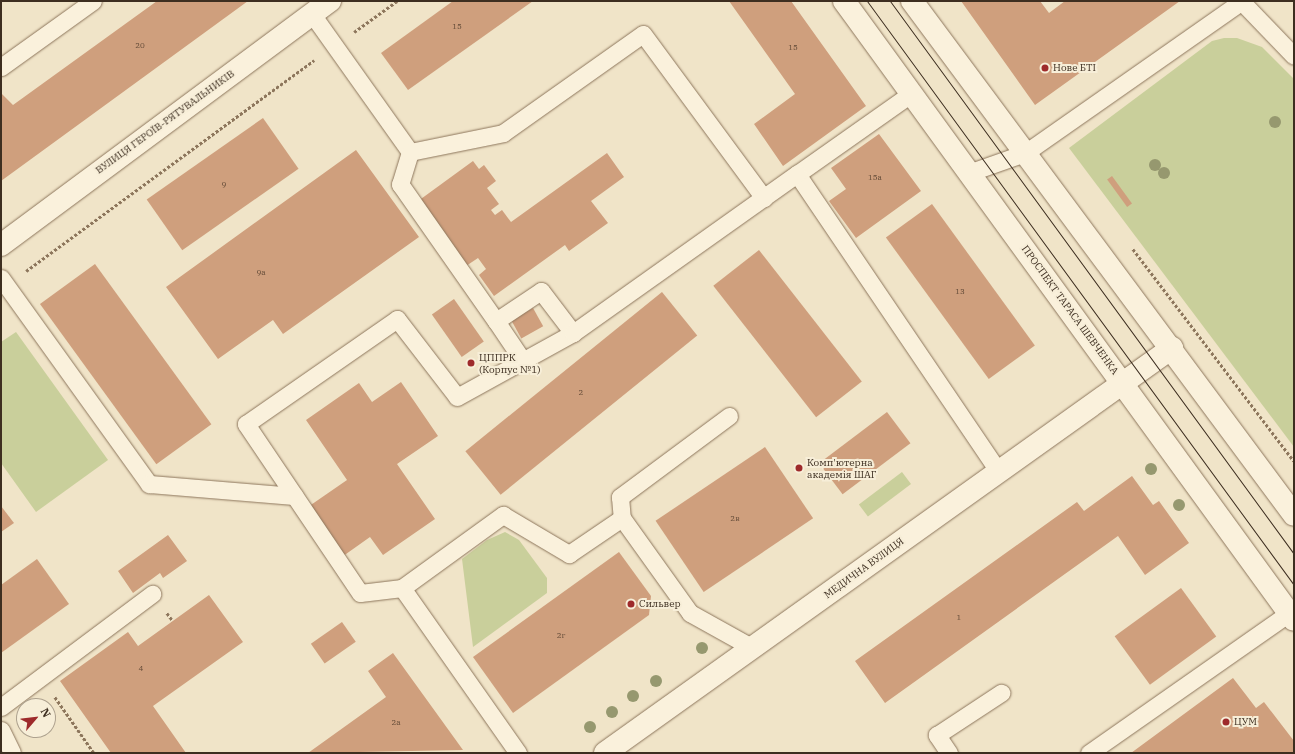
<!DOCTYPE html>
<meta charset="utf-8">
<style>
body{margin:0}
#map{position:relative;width:1295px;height:754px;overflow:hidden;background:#f0e4c8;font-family:"IBM Plex Serif",serif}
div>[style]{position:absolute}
.green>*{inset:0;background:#c9cf9b;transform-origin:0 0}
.building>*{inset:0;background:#cf9f7d;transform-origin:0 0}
.path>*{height:2.5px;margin-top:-1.25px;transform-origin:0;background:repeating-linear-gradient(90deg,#8d765c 0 3px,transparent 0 5px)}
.roads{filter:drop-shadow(0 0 1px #8d765c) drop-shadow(0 0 1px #8d765c)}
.lane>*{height:17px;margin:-8.5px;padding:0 8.5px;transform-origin:8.5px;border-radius:8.5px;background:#faf1dc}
.street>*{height:22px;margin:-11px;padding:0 11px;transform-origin:11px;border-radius:11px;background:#faf1dc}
.secondary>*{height:22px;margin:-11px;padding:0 11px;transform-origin:11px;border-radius:11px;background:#faf1dc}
.tram>*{height:1px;margin:-0.5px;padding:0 0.5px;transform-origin:0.5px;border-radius:0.5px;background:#3d2e20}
.trees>*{width:12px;height:12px;margin:-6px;border-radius:50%;background:#96986f}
.dots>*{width:11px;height:11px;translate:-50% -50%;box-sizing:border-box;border:2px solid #f7eed8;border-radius:50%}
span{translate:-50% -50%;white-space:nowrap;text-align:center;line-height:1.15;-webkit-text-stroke:4px #f7eed8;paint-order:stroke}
.number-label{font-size:8px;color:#624a37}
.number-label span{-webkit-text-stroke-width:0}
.poi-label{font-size:10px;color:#3d2e20}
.left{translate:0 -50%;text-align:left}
.street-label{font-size:10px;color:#3d2e20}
.frame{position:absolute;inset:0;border:2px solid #3d2e20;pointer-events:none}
.north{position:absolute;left:16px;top:698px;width:40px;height:40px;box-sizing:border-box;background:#f7eed8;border:1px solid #ada18e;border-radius:50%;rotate:62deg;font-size:11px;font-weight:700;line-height:16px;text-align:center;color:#3d2e20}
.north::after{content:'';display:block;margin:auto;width:14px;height:18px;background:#9e2a2b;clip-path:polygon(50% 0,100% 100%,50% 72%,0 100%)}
</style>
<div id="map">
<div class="green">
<div style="clip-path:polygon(1224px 38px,1237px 38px,1262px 47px,1294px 79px,1294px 447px,1069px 148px,1212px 41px)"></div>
<div style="clip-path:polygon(16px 332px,108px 460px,36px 512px,1px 463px,1px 342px)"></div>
<div style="left:902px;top:472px;width:15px;height:54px;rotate:53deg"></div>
<div style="clip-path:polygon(505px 532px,519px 540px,547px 578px,547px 593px,473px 647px,462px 559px,487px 540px)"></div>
</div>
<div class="building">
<div style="clip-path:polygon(157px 1px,248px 1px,1px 181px,1px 93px,13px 105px)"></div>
<div style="clip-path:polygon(453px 1px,533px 1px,408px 90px,381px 53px)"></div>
<div style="clip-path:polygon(729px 1px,791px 1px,866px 106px,783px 166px,754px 124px,795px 94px)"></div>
<div style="clip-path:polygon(961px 1px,1040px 1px,1049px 13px,1065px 1px,1180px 1px,1035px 105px)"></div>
<div style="left:263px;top:118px;width:62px;height:142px;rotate:55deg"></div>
<div style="clip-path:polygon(879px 134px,921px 191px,856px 238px,829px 201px,846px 189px,831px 168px)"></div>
<div style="clip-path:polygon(356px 150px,419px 237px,283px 334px,273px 320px,218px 359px,166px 287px)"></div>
<div style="clip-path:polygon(607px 153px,624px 177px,591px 201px,608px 223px,569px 251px,565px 245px,494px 296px,479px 275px,486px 269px,478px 258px,460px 270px,414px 204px,473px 161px,479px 169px,484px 165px,496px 181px,487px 188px,499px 204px,491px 210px,495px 215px,502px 210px,511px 222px)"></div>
<div style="left:1112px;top:176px;width:34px;height:6px;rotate:54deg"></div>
<div style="left:932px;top:204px;width:175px;height:57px;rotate:54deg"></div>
<div style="left:759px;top:250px;width:167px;height:58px;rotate:52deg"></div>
<div style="left:95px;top:264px;width:198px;height:68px;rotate:54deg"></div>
<div style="left:662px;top:292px;width:56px;height:253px;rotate:51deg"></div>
<div style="left:454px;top:299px;width:52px;height:27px;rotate:55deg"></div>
<div style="left:533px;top:308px;width:21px;height:25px;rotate:61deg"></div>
<div style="clip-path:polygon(401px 382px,438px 436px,397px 464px,435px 519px,383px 555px,370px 537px,339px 559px,305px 509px,347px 480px,306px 420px,359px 383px,372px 402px)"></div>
<div style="left:887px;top:412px;width:39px;height:85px;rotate:53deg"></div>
<div style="left:765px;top:447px;width:86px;height:132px;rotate:56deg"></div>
<div style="clip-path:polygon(1132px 476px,1153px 505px,1159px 501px,1189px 543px,1145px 575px,1118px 536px,885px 703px,855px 661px,1077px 502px,1084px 511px)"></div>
<div style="clip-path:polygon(1px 506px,14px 523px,1px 532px)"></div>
<div style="clip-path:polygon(168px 535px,187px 561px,163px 578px,160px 573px,133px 593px,118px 571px)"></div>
<div style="clip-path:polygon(619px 552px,651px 596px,649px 615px,513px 713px,473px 657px)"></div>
<div style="clip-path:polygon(37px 559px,69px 604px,1px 653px,1px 585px)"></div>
<div style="left:1181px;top:588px;width:60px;height:82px;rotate:54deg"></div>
<div style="clip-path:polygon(209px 595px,243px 642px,153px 706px,186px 753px,111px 753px,60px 681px,128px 632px,138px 646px)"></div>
<div style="left:342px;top:622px;width:24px;height:38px;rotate:55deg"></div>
<div style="clip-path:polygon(393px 653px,463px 750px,308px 753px,386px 697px,368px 671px)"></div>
<div style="clip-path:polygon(1233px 678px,1256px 708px,1264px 702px,1294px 741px,1294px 753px,1131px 753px)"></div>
</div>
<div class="path">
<div style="left:354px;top:32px;width:53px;rotate:-35.8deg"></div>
<div style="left:1133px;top:249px;width:266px;rotate:52.8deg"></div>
<div style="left:26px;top:271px;width:357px;rotate:-36.2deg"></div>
<div style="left:167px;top:613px;width:10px;rotate:53deg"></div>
<div style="left:55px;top:697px;width:68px;rotate:55.1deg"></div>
</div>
<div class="roads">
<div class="lane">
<div style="left:1241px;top:1px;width:76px;rotate:46.1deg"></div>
<div style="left:312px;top:14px;width:169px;rotate:54.6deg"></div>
<div style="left:410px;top:152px;width:95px;rotate:-11.5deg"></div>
<div style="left:503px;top:133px;width:171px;rotate:-35.3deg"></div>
<div style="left:643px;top:34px;width:204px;rotate:53.6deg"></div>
<div style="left:1px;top:67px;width:113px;rotate:-35.7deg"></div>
<div style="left:912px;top:93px;width:141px;rotate:144.8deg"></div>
<div style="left:797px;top:174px;width:360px;rotate:55.9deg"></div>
<div style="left:410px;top:152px;width:34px;rotate:107deg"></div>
<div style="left:400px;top:184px;width:167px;rotate:55deg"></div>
<div style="left:496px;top:321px;width:54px;rotate:-33.7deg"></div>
<div style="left:541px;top:291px;width:53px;rotate:52.7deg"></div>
<div style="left:971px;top:172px;width:57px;rotate:-19.4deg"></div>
<div style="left:1025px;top:153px;width:265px;rotate:-35deg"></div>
<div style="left:1px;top:278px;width:254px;rotate:54.3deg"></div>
<div style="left:149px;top:484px;width:146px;rotate:4.7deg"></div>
<div style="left:496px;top:321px;width:48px;rotate:56deg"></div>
<div style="left:729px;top:416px;width:136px;rotate:143.4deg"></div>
<div style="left:620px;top:497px;width:21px;rotate:85deg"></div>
<div style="left:622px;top:518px;width:117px;rotate:54.4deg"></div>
<div style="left:690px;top:613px;width:72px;rotate:29.1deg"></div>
<div style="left:402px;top:588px;width:125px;rotate:-35.9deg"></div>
<div style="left:503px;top:515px;width:77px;rotate:30.6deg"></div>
<div style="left:569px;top:554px;width:64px;rotate:-34.2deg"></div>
<div style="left:1px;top:707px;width:189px;rotate:-36.8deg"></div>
<div style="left:1px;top:730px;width:25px;rotate:64deg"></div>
<div style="left:518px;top:753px;width:202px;rotate:-125.1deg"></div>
<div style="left:402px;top:588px;width:42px;rotate:173.2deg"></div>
<div style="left:360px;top:593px;width:204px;rotate:-124deg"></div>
<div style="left:246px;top:424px;width:184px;rotate:-34.8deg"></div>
<div style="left:397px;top:319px;width:98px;rotate:52.4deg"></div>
<div style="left:457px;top:397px;width:132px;rotate:-28.9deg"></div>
<div style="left:573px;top:333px;width:275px;rotate:-35.4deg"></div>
<div style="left:949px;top:753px;width:22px;rotate:-124deg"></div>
<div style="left:937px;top:735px;width:77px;rotate:-33.3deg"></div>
<div style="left:1089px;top:753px;width:244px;rotate:-35deg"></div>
</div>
<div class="street">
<div style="left:1px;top:245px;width:410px;rotate:-36.6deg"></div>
<div style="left:605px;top:753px;width:697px;rotate:-35.54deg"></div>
</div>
<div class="secondary">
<div style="left:844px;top:1px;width:765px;rotate:53.98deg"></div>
<div style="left:912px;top:1px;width:640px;rotate:53.38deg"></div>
</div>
</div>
<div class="tram">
<div style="left:867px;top:1px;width:723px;rotate:53.83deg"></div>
<div style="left:890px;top:1px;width:685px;rotate:53.85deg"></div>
</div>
<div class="trees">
<div style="left:1275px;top:122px"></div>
<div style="left:1155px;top:165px"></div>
<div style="left:1164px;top:173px"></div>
<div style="left:1151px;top:469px"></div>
<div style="left:1179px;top:505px"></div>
<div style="left:702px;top:648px"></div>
<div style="left:656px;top:681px"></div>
<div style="left:633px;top:696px"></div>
<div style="left:612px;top:712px"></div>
<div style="left:590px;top:727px"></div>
</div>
<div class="dots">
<div style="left:1045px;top:68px;background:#9e2a2b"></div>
<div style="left:471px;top:363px;background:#9e2a2b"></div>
<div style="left:799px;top:468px;background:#9e2a2b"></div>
<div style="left:631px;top:604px;background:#9e2a2b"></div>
<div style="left:1226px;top:722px;background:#9e2a2b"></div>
</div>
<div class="number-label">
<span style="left:457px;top:27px">15</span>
<span style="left:140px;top:46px">20</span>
<span style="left:793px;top:48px">15</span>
<span style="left:875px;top:178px">15а</span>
<span style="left:224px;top:185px">9</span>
<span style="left:261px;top:273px">9а</span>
<span style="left:960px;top:292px">13</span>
<span style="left:581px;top:393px">2</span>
<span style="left:735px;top:519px">2в</span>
<span style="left:959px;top:618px">1</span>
<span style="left:561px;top:636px">2г</span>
<span style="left:141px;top:669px">4</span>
<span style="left:396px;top:723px">2а</span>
</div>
<div class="poi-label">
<span class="left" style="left:1053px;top:68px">Нове БТІ</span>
<span class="left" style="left:479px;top:363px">ЦППРК<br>(Корпус №1)</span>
<span class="left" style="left:807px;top:468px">Комп'ютерна<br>академія ШАГ</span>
<span class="left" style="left:639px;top:604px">Сильвер</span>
<span class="left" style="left:1234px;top:722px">ЦУМ</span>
</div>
<div class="street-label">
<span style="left:165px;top:122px;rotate:-36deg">ВУЛИЦЯ ГЕРОЇВ-РЯТУВАЛЬНИКІВ</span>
<span style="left:1070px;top:310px;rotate:54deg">ПРОСПЕКТ ТАРАСА ШЕВЧЕНКА</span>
<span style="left:864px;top:568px;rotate:-36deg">МЕДИЧНА ВУЛИЦЯ</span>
</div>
<div class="frame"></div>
<div class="north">N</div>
</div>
